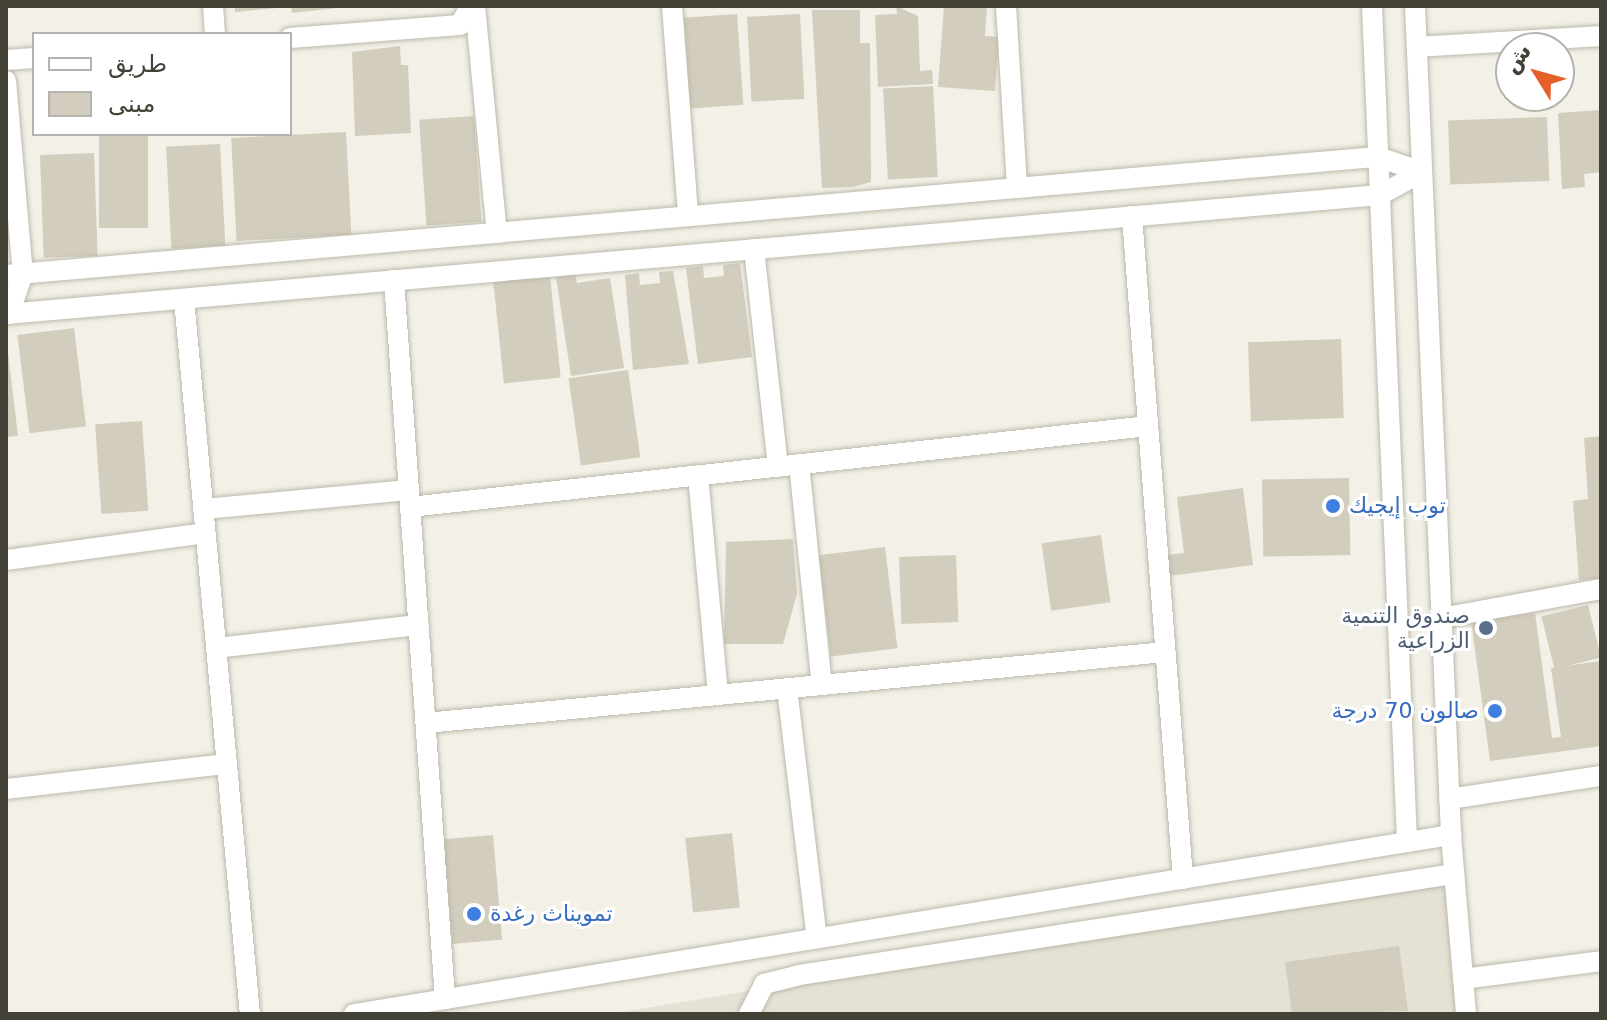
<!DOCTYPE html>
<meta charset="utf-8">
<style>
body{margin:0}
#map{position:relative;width:1607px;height:1020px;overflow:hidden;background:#f2f0e7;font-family:"DejaVu Sans",Cairo,sans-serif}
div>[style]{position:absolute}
.residential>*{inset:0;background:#e5e2d5}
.building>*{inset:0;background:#d2cdbd;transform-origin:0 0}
.roads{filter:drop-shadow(0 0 2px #bcb9aa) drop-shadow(0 0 2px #bcb9aa)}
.minor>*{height:20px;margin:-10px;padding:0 10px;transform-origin:10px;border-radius:10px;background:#fff}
.dots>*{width:22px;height:22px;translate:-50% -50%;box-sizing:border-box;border:4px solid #fff;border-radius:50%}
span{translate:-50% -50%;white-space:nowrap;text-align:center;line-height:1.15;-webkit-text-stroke:6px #fff;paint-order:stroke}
.shop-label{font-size:22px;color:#366cbe}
.left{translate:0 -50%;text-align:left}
.right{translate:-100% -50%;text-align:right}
.service-label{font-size:22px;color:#4e5e75}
.frame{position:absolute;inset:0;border:8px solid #444137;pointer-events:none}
.legend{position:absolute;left:32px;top:32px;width:260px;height:104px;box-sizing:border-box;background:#fff;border:2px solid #b4b3af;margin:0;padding:10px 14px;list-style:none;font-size:24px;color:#444137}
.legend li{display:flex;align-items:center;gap:16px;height:40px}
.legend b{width:40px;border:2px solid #b4b3af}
.north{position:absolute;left:1495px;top:32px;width:80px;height:80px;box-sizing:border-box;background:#fff;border:2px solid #b4b3af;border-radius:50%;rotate:307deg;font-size:22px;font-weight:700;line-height:32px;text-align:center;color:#444137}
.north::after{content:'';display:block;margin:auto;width:28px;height:36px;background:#e6602a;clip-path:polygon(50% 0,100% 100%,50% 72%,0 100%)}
</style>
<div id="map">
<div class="residential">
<div style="clip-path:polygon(1454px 874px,1466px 1014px,610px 1014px)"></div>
</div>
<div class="building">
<div style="clip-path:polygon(235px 6px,277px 6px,277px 8px,235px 12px)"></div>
<div style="clip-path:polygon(291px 6px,337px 6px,337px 8px,292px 13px)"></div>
<div style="clip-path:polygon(896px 6px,918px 16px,920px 71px,932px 70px,933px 84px,878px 87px,875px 15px,897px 14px)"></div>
<div style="clip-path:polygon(944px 6px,987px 6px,985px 36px,999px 37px,995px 91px,938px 87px)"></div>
<div style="clip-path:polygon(812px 10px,860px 10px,860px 43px,870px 43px,871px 182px,853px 187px,822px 188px)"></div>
<div style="left:737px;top:14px;width:91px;height:53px;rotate:86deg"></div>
<div style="left:800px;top:14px;width:85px;height:53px;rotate:87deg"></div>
<div style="clip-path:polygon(400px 46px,401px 65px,408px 65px,411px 133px,355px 136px,352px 52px)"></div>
<div style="left:933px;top:86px;width:91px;height:50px;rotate:87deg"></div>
<div style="clip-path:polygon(1601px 110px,1601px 172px,1584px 174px,1585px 187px,1562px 189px,1558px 113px)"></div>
<div style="left:474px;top:116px;width:106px;height:55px;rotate:86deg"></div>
<div style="left:1547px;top:117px;width:64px;height:99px;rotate:88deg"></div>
<div style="left:346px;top:132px;width:103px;height:115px;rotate:87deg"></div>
<div style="left:99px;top:134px;width:49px;height:94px"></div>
<div style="left:220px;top:144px;width:102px;height:54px;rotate:87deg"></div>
<div style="left:94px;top:153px;width:103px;height:54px;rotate:88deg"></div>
<div style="clip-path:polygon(740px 263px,752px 357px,698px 364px,686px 268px,703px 266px,704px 278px,724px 276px,723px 265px)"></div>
<div style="clip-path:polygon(673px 271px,689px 364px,633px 370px,625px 275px,639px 273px,640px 285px,660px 283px,659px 272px)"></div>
<div style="clip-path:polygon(575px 274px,577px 283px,610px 278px,624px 368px,571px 376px,556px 277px)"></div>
<div style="left:550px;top:276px;width:102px;height:57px;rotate:84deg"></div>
<div style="left:74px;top:328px;width:99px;height:57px;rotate:83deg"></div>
<div style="clip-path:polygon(6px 336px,18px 436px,6px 437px)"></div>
<div style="left:1341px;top:339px;width:79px;height:93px;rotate:88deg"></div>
<div style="left:628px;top:370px;width:88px;height:60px;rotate:82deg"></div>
<div style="left:142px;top:421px;width:90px;height:47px;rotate:86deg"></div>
<div style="clip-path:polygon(1601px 436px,1601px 579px,1579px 580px,1573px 501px,1588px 499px,1584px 438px)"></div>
<div style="left:1349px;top:478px;width:77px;height:87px;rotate:89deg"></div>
<div style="clip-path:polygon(1243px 488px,1253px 565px,1169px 576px,1167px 555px,1184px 553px,1177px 497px)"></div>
<div style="left:1101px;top:535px;width:68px;height:60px;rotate:82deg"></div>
<div style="clip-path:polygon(793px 539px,797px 594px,783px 644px,724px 644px,726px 542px)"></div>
<div style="left:885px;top:547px;width:102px;height:67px;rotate:83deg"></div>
<div style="left:956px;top:555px;width:67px;height:57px;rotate:88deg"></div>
<div style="left:1588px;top:605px;width:54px;height:48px;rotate:76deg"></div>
<div style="clip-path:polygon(1535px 613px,1552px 738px,1561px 737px,1551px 668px,1601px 661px,1601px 746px,1490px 761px,1471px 621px)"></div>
<div style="left:732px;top:833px;width:75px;height:47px;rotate:84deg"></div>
<div style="left:493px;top:835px;width:105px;height:50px;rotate:85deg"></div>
<div style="clip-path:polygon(1399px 946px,1408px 1011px,1292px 1014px,1285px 962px)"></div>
</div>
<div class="roads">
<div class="minor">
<div style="left:213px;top:6px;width:28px;rotate:86deg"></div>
<div style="left:475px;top:6px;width:228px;rotate:84.5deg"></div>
<div style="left:672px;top:6px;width:211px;rotate:85.6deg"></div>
<div style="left:1006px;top:6px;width:182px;rotate:86.5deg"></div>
<div style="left:1372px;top:6px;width:837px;rotate:87.6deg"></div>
<div style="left:1415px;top:6px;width:830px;rotate:87.51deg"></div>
<div style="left:1451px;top:835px;width:180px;rotate:85.2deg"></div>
<div style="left:290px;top:38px;width:170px;rotate:-4.4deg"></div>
<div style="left:460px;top:25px;width:21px;rotate:-62deg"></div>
<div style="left:1417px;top:47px;width:184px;rotate:-3.4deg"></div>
<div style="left:6px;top:60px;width:28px;rotate:-4deg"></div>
<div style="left:6px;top:81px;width:194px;rotate:85deg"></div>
<div style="left:23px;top:274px;width:42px;rotate:109.3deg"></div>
<div style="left:9px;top:314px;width:7px;rotate:-117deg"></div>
<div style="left:1132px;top:216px;width:665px;rotate:85.6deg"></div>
<div style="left:754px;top:249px;width:219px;rotate:83.7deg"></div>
<div style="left:6px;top:275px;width:1377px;rotate:-4.92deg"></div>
<div style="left:1378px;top:157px;width:46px;rotate:18.8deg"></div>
<div style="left:1422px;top:172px;width:48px;rotate:151.3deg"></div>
<div style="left:1380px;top:195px;width:1379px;rotate:175.05deg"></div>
<div style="left:394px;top:280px;width:721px;rotate:85.94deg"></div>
<div style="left:184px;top:299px;width:718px;rotate:84.73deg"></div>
<div style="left:799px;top:464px;width:222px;rotate:84.1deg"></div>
<div style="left:698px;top:475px;width:221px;rotate:84.8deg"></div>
<div style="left:410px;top:507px;width:742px;rotate:-6.26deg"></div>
<div style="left:203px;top:509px;width:207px;rotate:-5.3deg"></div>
<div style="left:6px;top:560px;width:201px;rotate:-7.7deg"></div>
<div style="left:1441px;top:618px;width:163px;rotate:-10.3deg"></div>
<div style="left:216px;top:648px;width:204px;rotate:-6.5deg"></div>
<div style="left:787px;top:688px;width:252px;rotate:83.2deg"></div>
<div style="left:426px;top:723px;width:742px;rotate:-5.49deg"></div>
<div style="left:6px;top:789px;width:221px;rotate:-6.5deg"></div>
<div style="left:1449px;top:799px;width:154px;rotate:-8.6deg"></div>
<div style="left:1463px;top:979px;width:139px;rotate:-7.4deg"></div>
<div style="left:354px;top:1014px;width:1112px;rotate:-9.27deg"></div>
<div style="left:749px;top:1014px;width:34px;rotate:-63deg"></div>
<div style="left:764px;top:984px;width:36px;rotate:-14deg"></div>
<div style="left:799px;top:975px;width:663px;rotate:-8.77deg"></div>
</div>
</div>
<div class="dots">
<div style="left:1333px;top:506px;background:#3f7fe0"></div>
<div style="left:1486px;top:628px;background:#5c6f8a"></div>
<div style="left:1495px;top:711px;background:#3f7fe0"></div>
<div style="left:474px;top:914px;background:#3f7fe0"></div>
</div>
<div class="shop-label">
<span class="left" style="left:1349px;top:506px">توب إيجيك</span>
<span class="right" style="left:1479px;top:711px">صالون 70 درجة</span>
<span class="left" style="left:490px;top:914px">تمويناث رغدة</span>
</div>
<div class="service-label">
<span class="right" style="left:1470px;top:628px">صندوق التنمية<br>الزراعية</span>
</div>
<div class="frame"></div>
<ul class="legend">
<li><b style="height:10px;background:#fff"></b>طريق</li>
<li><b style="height:22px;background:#d2cdbd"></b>مبنى</li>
</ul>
<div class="north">ش</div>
</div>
